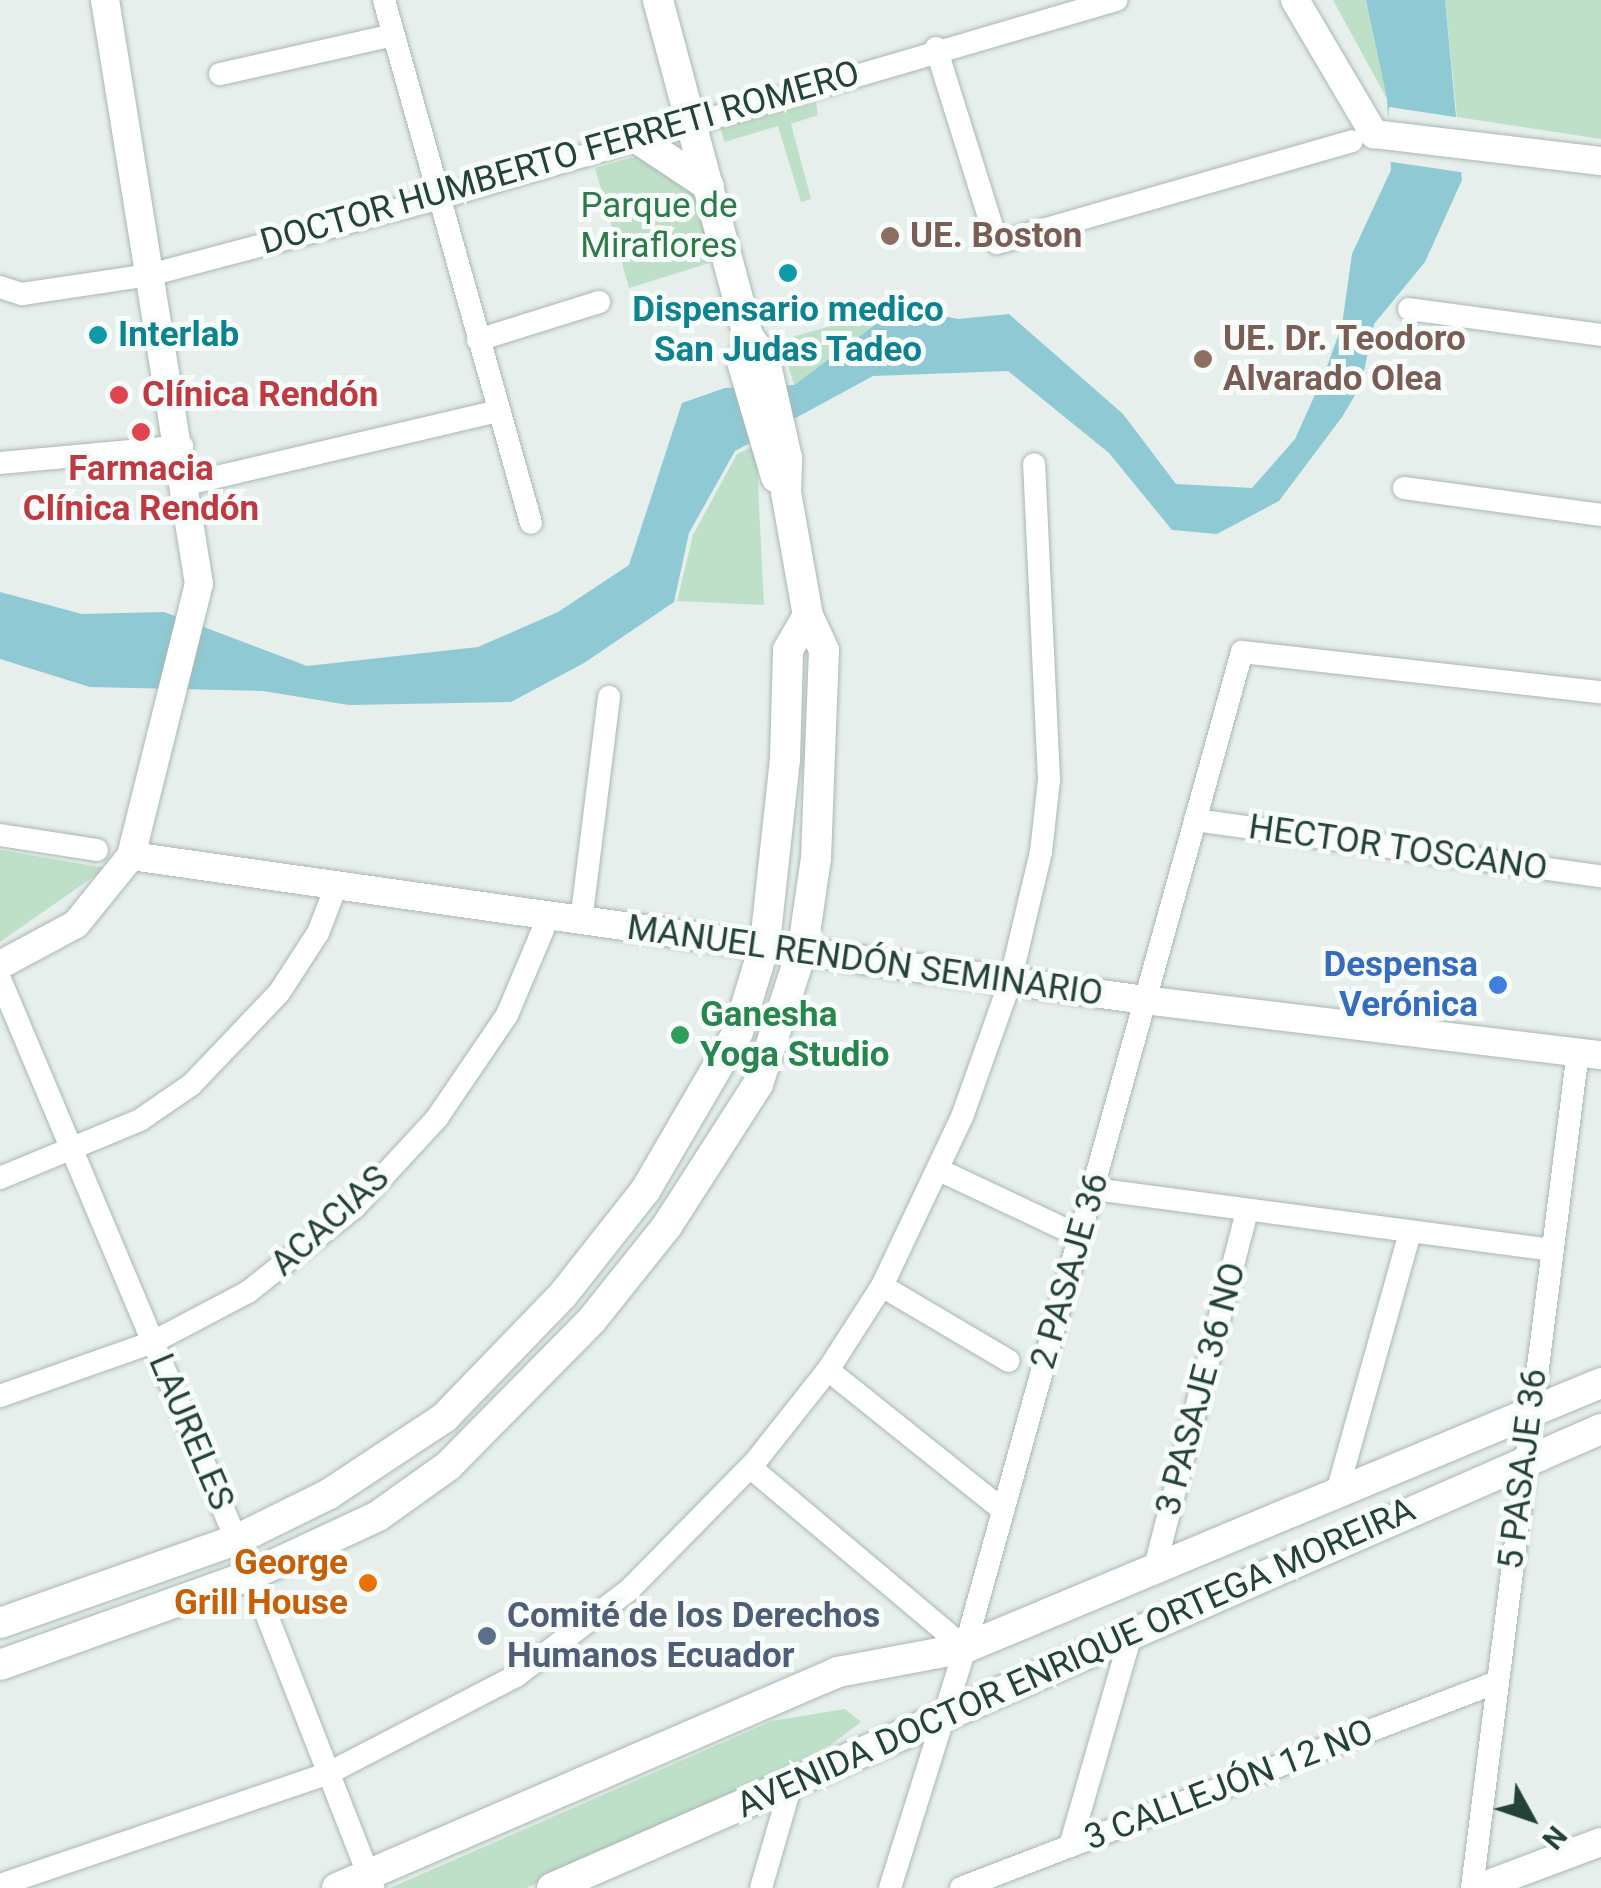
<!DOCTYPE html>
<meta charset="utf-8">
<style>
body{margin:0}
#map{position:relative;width:1601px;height:1888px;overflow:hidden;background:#e6efeb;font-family:Roboto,sans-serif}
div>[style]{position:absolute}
.green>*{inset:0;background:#bfe0c8}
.water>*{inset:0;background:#8ec9d4}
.pier>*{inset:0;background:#e6efeb}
.roads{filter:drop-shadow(0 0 2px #a8b8b2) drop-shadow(0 0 2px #a8b8b2)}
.minor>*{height:22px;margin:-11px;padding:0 11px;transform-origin:11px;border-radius:11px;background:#fff}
.tertiary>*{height:28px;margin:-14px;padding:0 14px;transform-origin:14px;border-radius:14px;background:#fff}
.secondary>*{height:30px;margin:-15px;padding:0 15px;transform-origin:15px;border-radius:15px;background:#fff}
.dots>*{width:28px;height:28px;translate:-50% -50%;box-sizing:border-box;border:5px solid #f7fbf9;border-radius:50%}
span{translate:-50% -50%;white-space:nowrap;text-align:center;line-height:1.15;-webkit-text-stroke:10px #f7fbf9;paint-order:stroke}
.street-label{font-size:35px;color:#24423a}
.park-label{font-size:35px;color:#2d7a4b}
.education-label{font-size:35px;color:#785e54;font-weight:700}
.left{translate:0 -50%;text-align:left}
.culture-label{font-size:35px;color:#0d838f;font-weight:700}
.health-label{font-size:35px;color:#be3a42;font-weight:700}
.shop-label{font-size:35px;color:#366cbe;font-weight:700}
.right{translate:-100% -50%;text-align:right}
.leisure-label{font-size:35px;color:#27864d;font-weight:700}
.food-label{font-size:35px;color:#c56008;font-weight:700}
.service-label{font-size:35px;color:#4e5e75;font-weight:700}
.north{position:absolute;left:1481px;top:1768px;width:100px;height:100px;-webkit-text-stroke:8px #f7fbf9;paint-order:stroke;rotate:130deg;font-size:28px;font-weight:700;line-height:40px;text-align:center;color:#24423a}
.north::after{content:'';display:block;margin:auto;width:35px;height:45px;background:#24423a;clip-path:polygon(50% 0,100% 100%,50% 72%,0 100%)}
</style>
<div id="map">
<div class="green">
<div style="clip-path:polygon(1333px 0,1366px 0,1387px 99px)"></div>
<div style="clip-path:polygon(1445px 0,1601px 0,1601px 139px,1457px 117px)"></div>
<div style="clip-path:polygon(816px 102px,818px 115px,791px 124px,811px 199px,801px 202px,778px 126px,724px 142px,721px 128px)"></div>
<div style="clip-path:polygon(638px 156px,697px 192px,716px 261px,629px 288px,595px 168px)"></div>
<div style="clip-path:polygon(899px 307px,794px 385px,781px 340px)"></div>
<div style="clip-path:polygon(756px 445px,764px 605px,677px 601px,693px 535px,737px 454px)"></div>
<div style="clip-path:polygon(0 850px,106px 868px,0 942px)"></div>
<div style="clip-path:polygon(845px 1709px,861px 1722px,832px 1744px,683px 1820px,526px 1888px,390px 1888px,772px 1721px)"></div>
</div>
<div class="water">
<div style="clip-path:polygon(1366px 0,1445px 0,1462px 180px,1425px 262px,1374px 324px,1361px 385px,1342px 417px,1279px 501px,1217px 534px,1172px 530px,1109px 453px,1008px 371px,873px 376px,735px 451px,689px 533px,674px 602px,584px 663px,511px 702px,349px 705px,263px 691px,90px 687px,0 659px,0 592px,82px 614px,164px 612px,307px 666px,478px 647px,558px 612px,629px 565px,682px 403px,725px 388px,794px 385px,899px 307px,958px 319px,1009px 314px,1123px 414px,1176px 484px,1252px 488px,1295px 439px,1324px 375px,1342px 325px,1352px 254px,1391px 170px,1387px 99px)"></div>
</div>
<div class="pier">
<div style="clip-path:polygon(1389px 107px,1462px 118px,1467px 173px,1385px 161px)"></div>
</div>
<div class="roads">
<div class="minor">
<div style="left:384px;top:0;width:543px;rotate:74.3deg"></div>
<div style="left:936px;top:48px;width:204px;rotate:72.6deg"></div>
<div style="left:997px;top:243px;width:369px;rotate:-16deg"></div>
<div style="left:220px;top:74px;width:177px;rotate:-12.7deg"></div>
<div style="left:0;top:287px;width:23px;rotate:18deg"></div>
<div style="left:22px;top:294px;width:128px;rotate:-8.5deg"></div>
<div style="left:149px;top:275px;width:297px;rotate:-14.8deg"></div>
<div style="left:436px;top:199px;width:709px;rotate:-16.31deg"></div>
<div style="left:1409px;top:309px;width:194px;rotate:7.7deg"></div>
<div style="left:478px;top:340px;width:127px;rotate:-17.4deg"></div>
<div style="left:0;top:463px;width:183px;rotate:-5.3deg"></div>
<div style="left:187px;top:484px;width:319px;rotate:-13.2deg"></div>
<div style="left:1404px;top:488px;width:199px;rotate:7.8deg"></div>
<div style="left:1195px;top:820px;width:410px;rotate:7.9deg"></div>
<div style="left:0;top:835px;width:98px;rotate:8.8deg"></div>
<div style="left:581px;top:922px;width:227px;rotate:-82.9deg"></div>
<div style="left:0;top:979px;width:647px;rotate:67.16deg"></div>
<div style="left:251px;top:1575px;width:335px;rotate:68.6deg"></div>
<div style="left:939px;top:1170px;width:136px;rotate:25.2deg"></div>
<div style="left:0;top:1178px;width:152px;rotate:-22.5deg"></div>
<div style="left:140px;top:1120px;width:62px;rotate:-34.5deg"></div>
<div style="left:191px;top:1085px;width:127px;rotate:-46.3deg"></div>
<div style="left:279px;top:993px;width:72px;rotate:-57deg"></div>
<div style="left:318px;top:933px;width:47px;rotate:-68.9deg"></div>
<div style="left:1095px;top:1189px;width:461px;rotate:7.6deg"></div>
<div style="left:882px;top:1286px;width:147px;rotate:30.6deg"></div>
<div style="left:828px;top:1370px;width:221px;rotate:38.7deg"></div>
<div style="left:0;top:1396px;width:162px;rotate:-19.4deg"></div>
<div style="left:153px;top:1342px;width:107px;rotate:-27.8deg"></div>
<div style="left:248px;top:1292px;width:137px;rotate:-38.5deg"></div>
<div style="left:355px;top:1207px;width:121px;rotate:-47.3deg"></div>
<div style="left:437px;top:1118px;width:125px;rotate:-55.8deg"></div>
<div style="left:507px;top:1015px;width:105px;rotate:-67.1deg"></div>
<div style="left:750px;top:1467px;width:281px;rotate:40.1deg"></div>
<div style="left:1336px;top:1496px;width:273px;rotate:-74.3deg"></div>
<div style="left:1155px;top:1567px;width:367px;rotate:-75.5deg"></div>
<div style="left:1070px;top:1846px;width:224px;rotate:-73.9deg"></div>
<div style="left:0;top:1885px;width:348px;rotate:-18.8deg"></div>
<div style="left:329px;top:1773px;width:211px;rotate:-27.4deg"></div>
<div style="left:516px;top:1676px;width:143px;rotate:-37.3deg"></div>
<div style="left:630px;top:1589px;width:178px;rotate:-45.5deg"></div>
<div style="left:755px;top:1462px;width:117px;rotate:-51.6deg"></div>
<div style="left:828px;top:1370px;width:100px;rotate:-57.3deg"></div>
<div style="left:882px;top:1286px;width:187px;rotate:-64.7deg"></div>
<div style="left:962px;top:1117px;width:143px;rotate:-70.4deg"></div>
<div style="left:1010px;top:982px;width:134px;rotate:-76.6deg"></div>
<div style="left:1041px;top:852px;width:72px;rotate:-83.7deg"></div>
<div style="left:1049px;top:780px;width:316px;rotate:-92.7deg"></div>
<div style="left:761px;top:1888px;width:111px;rotate:-73.8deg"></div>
<div style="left:890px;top:1888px;width:251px;rotate:-72.6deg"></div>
<div style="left:965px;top:1648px;width:1034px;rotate:-74.46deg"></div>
<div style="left:1242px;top:652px;width:361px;rotate:6.4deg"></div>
<div style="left:961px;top:1888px;width:574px;rotate:-21.02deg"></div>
<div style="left:1472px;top:1888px;width:844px;rotate:-82.78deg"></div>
</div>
<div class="tertiary">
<div style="left:1295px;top:0;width:156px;rotate:59.5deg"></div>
<div style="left:1374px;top:134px;width:229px;rotate:6.8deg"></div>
<div style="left:131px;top:856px;width:1023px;rotate:8.09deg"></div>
<div style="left:1144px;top:1000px;width:460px;rotate:6.9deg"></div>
<div style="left:0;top:965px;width:86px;rotate:-28.3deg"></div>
<div style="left:76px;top:924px;width:87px;rotate:-51deg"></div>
<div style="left:131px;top:856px;width:280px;rotate:-76deg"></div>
<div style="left:199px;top:584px;width:592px;rotate:-99.14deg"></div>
<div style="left:1478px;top:1888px;width:131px;rotate:-20.5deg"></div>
</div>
<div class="secondary">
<div style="left:638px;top:139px;width:85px;rotate:33.5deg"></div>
<div style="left:748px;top:336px;width:29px;rotate:100deg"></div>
<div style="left:743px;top:365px;width:117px;rotate:73.6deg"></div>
<div style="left:0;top:1623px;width:250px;rotate:-19.4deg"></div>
<div style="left:236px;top:1540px;width:104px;rotate:-26.3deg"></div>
<div style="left:329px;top:1494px;width:138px;rotate:-33.5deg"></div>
<div style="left:444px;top:1418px;width:170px;rotate:-46deg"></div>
<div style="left:562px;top:1296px;width:134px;rotate:-51.7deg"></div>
<div style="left:645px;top:1191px;width:184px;rotate:-59.7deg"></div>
<div style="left:738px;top:1032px;width:93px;rotate:-73.1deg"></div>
<div style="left:765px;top:943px;width:184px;rotate:-83.8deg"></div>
<div style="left:785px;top:760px;width:110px;rotate:-88.4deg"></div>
<div style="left:788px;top:650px;width:39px;rotate:-60deg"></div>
<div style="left:0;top:1665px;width:267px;rotate:-19.7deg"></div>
<div style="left:251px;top:1575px;width:140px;rotate:-24.9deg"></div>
<div style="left:378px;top:1516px;width:86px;rotate:-35.5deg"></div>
<div style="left:448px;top:1466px;width:205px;rotate:-45.4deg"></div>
<div style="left:592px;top:1320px;width:120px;rotate:-51.4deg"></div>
<div style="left:667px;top:1226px;width:169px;rotate:-57.3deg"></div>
<div style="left:758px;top:1084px;width:144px;rotate:-71.8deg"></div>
<div style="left:803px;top:947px;width:90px;rotate:-81.7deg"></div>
<div style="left:816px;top:858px;width:208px;rotate:-87.8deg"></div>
<div style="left:824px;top:650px;width:38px;rotate:-115deg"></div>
<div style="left:808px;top:616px;width:126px;rotate:-100.1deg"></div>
<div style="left:786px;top:492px;width:34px;rotate:-88deg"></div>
<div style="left:787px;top:458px;width:100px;rotate:-102.7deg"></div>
<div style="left:765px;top:360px;width:29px;rotate:-125deg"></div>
<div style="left:748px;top:336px;width:348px;rotate:-105deg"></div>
<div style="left:337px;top:1888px;width:546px;rotate:-23.32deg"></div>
<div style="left:838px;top:1672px;width:129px;rotate:-10.7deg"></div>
<div style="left:965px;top:1648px;width:689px;rotate:-22.62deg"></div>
<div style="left:552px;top:1888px;width:1145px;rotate:-23.63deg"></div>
</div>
</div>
<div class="dots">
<div style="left:890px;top:236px;background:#8d6e63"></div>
<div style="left:788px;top:273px;background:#0f9aa8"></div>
<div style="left:98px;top:335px;background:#0f9aa8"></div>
<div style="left:1203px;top:359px;background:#8d6e63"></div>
<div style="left:119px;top:395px;background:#e0444e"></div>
<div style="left:141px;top:432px;background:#e0444e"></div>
<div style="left:1498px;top:985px;background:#3f7fe0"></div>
<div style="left:680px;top:1035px;background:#2e9e5b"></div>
<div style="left:368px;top:1583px;background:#e8710a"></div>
<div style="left:487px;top:1636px;background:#5c6f8a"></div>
</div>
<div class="street-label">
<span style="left:560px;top:158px;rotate:-16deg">DOCTOR HUMBERTO FERRETI ROMERO</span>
<span style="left:1398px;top:848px;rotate:8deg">HECTOR TOSCANO</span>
<span style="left:865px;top:961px;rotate:8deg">MANUEL RENDÓN SEMINARIO</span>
<span style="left:330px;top:1221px;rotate:-42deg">ACACIAS</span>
<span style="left:1070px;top:1271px;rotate:-74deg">2 PASAJE 36</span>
<span style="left:1201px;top:1389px;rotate:-75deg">3 PASAJE 36 NO</span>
<span style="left:191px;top:1432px;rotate:67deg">LAURELES</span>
<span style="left:1523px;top:1469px;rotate:-83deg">5 PASAJE 36</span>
<span style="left:1076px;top:1658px;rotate:-24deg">AVENIDA DOCTOR ENRIQUE ORTEGA MOREIRA</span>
<span style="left:1229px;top:1785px;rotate:-21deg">3 CALLEJÓN 12 NO</span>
</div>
<div class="park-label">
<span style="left:659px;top:226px">Parque de<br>Miraflores</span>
</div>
<div class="education-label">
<span class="left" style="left:910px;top:236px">UE. Boston</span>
<span class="left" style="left:1223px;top:359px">UE. Dr. Teodoro<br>Alvarado Olea</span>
</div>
<div class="culture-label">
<span style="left:788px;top:330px">Dispensario medico<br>San Judas Tadeo</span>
<span class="left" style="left:118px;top:335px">Interlab</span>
</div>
<div class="health-label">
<span class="left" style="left:142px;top:395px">Clínica Rendón</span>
<span style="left:141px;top:489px">Farmacia<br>Clínica Rendón</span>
</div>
<div class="shop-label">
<span class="right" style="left:1478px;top:985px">Despensa<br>Verónica</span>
</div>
<div class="leisure-label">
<span class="left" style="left:700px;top:1035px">Ganesha<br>Yoga Studio</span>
</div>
<div class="food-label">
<span class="right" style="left:348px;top:1583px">George<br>Grill House</span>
</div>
<div class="service-label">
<span class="left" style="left:507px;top:1636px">Comité de los Derechos<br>Humanos Ecuador</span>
</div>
<div class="north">N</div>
</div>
